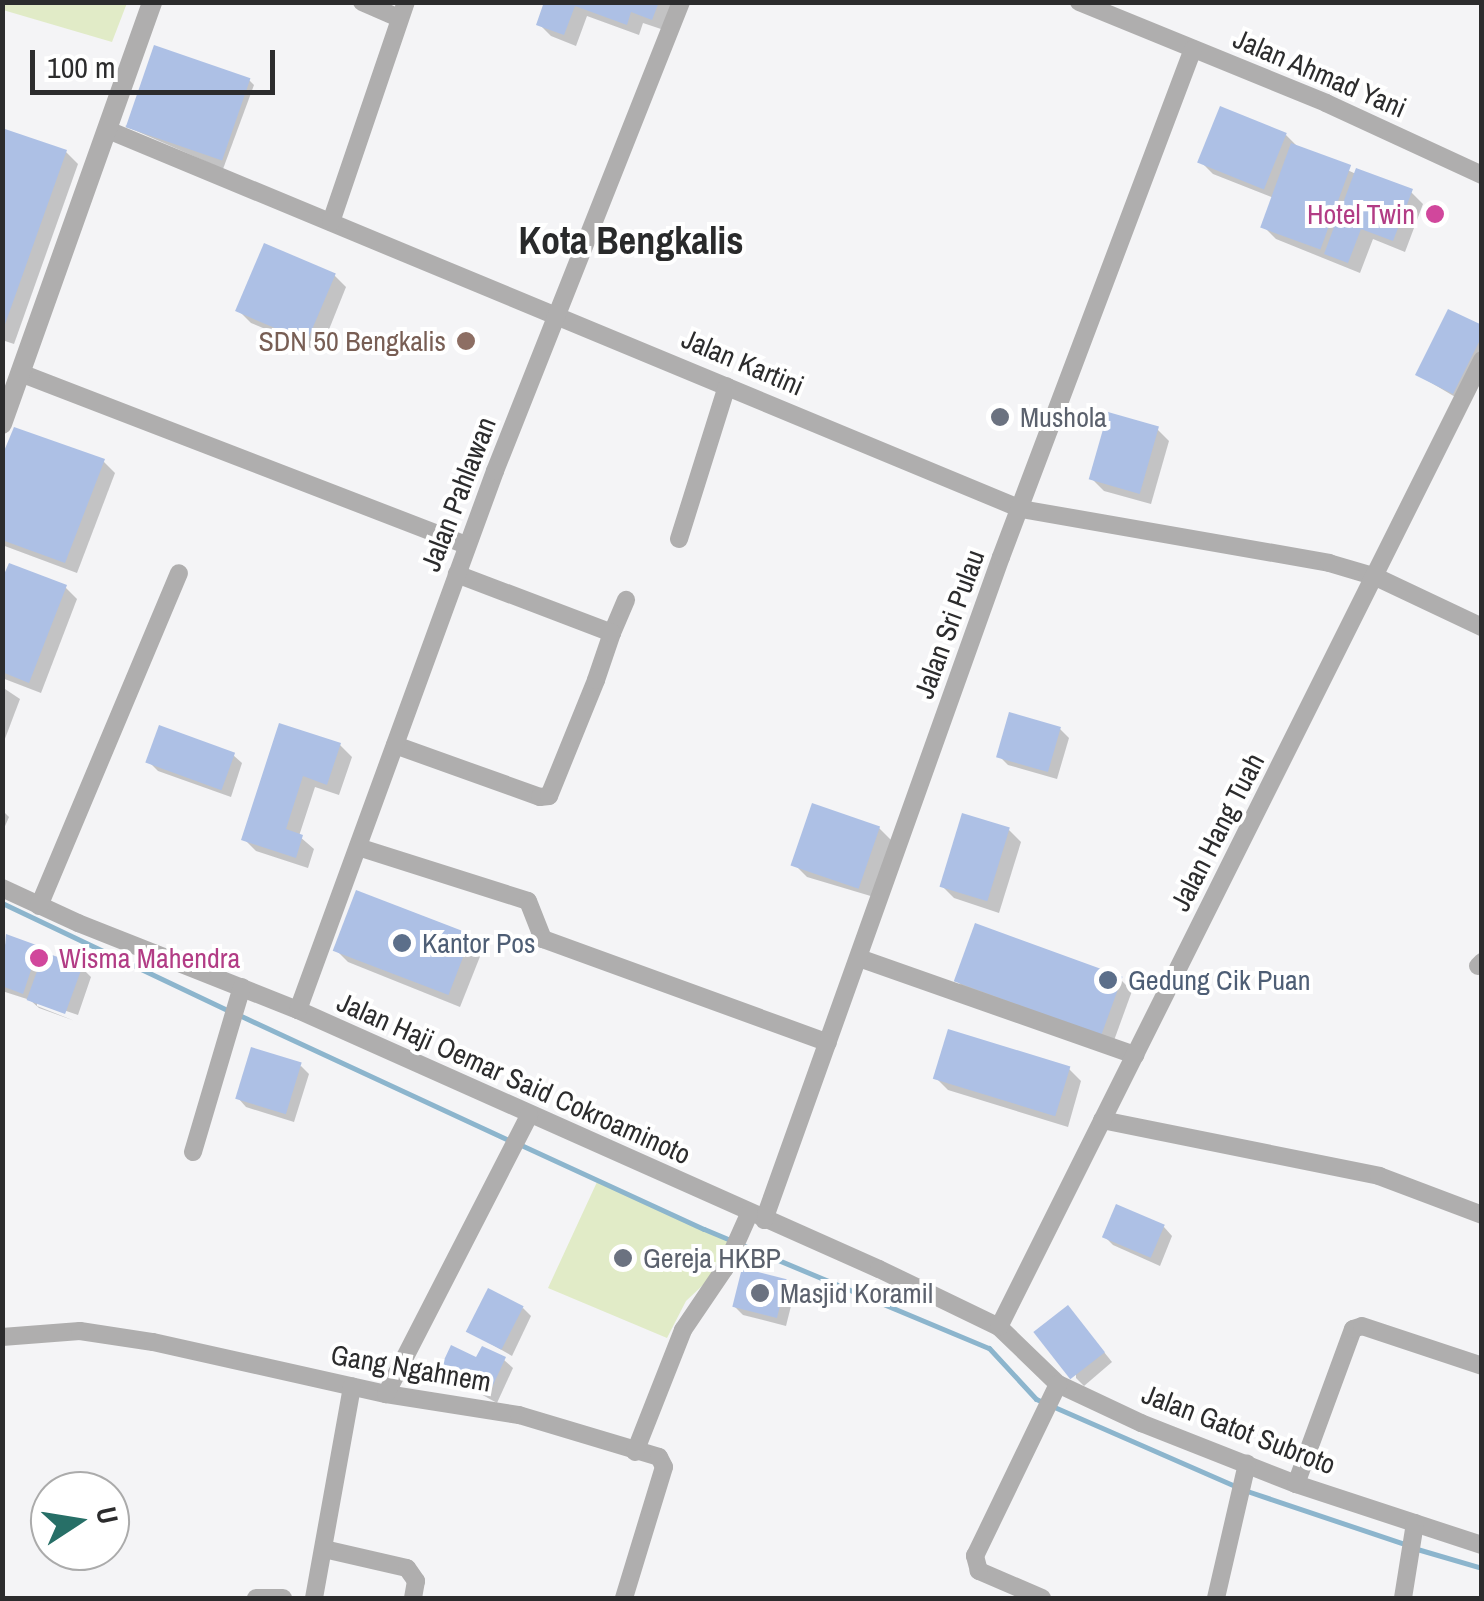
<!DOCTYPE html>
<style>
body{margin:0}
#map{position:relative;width:1484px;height:1601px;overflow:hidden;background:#f4f4f6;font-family:"Archivo Narrow",sans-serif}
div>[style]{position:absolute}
.green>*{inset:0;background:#e1ebc7}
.shadow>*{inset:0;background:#0003}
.stream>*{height:5px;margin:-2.5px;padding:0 2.5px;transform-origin:2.5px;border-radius:2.5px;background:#8cb5cd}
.building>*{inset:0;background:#adc0e5;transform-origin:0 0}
.minor>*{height:18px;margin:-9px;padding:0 9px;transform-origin:9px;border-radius:9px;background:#afaeae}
.tertiary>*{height:20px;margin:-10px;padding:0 10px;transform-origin:10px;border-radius:10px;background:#afaeae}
.dots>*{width:28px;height:28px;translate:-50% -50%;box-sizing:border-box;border:5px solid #fff;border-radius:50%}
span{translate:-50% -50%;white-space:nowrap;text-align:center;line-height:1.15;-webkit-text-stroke:8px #fff;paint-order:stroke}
.street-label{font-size:28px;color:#2c2c2d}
.hotel-label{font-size:28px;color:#b23c85}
.right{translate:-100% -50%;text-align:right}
.left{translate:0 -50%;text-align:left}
.education-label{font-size:28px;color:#785e54}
.worship-label{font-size:28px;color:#5b616d}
.service-label{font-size:28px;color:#4e5e75}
.district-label{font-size:38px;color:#292a2b;font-weight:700}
.frame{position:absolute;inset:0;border:5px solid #2c2c2d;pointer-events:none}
.north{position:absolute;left:30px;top:1471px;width:100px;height:100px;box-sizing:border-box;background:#fff;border:2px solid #ababab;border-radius:50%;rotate:78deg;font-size:28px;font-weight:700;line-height:40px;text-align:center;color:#2c2c2d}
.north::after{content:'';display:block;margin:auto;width:35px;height:45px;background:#276f67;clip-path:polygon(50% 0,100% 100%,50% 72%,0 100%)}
.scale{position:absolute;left:30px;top:50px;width:245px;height:45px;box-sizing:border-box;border:5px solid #2c2c2d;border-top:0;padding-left:12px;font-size:30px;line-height:35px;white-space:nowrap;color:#2c2c2d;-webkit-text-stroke:8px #fff;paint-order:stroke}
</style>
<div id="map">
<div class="green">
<div style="clip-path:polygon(2px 3px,3px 2px,127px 3px,112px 42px,3px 10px)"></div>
<div style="clip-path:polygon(597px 1182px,730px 1239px,720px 1269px,686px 1301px,667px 1338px,548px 1288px)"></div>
</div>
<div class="shadow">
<div style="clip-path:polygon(547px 2px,674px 2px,664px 30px,643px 23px,639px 35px,587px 16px,576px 46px,551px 36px,539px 24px)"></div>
<div style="clip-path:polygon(249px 80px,254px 85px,223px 169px,125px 126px)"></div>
<div style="clip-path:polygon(2px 131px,66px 152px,78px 164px,14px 344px,2px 340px)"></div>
<div style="clip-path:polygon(1286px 135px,1298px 147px,1356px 174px,1411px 192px,1423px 204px,1405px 252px,1373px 239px,1360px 273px,1276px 239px,1264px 227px,1274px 198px,1213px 174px,1201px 162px)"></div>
<div style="clip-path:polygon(334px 275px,346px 287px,320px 352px,251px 323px,239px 311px)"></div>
<div style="clip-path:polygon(1482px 328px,1482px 361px,1462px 401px,1418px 375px)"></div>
<div style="clip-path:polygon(1157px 429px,1169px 441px,1151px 504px,1104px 491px,1092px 479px)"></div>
<div style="clip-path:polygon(103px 461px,115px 473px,77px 573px,2px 545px,2px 463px)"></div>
<div style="clip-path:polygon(2px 586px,65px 587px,77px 599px,41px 693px,2px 678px)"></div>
<div style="clip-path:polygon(2px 687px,20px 699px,3px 744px,2px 744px)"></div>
<div style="clip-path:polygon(281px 726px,340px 745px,352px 757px,339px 795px,315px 787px,299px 836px,314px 849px,308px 868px,256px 851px,244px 839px)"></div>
<div style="clip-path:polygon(1060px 729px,1069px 738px,1057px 779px,1008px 765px,999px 756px)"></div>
<div style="clip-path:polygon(233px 755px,242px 763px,231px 797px,158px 771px,149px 762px)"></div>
<div style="clip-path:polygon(2px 810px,9px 817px,2px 833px)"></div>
<div style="clip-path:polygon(879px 828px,891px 840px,874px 897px,807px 877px,795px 865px)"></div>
<div style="clip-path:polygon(1009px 830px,1021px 842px,999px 913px,954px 898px,942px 886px)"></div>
<div style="clip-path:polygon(471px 937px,483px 949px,460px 1007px,348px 962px,336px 950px)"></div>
<div style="clip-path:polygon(8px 938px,82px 968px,91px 977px,78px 1015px,37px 1001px,37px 1006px,75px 1021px,39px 1008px,30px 1000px,2px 991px,2px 953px)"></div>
<div style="clip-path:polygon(1120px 979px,1132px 991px,1112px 1046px,969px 993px,957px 981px)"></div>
<div style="clip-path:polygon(301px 1066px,309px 1074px,294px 1122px,246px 1107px,238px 1098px)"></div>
<div style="clip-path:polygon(1069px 1069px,1081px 1081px,1068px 1127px,948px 1090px,936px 1078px)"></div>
<div style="clip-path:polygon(1164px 1227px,1172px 1236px,1160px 1266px,1113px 1245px,1105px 1237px)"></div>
<div style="clip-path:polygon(786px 1282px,795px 1290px,786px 1326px,743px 1315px,735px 1307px)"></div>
<div style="clip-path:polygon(523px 1308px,531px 1316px,512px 1356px,470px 1332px)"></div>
<div style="clip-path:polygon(1076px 1317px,1112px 1362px,1084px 1386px,1076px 1378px)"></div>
<div style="clip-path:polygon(504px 1360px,513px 1368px,497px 1403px,441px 1372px,477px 1361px)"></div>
</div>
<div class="stream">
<div style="left:2px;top:903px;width:251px;rotate:25.4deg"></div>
<div style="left:239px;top:1015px;width:300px;rotate:24.9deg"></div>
<div style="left:521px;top:1145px;width:201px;rotate:24.7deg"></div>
<div style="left:704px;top:1229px;width:309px;rotate:22.7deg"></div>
<div style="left:989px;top:1348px;width:69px;rotate:47.3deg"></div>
<div style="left:1036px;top:1399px;width:219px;rotate:23.6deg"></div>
<div style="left:1247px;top:1491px;width:169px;rotate:18.6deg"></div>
<div style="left:1417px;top:1549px;width:68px;rotate:16.3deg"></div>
</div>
<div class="building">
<div style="clip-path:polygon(544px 2px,659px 2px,652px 20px,631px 12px,627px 25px,575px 6px,564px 35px,536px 25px)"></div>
<div style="left:154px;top:45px;width:102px;height:87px;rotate:19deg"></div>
<div style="left:1220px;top:106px;width:72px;height:61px;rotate:22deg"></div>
<div style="clip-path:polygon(2px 128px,67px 150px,3px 330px,2px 330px)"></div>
<div style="left:1291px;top:143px;width:64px;height:90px;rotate:20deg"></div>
<div style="clip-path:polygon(1356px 168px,1413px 189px,1393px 241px,1361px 229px,1348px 263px,1324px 254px)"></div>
<div style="left:264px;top:243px;width:78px;height:74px;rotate:23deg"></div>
<div style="clip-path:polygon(1448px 309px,1482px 325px,1482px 336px,1453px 394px,1415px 375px)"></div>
<div style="left:1108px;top:412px;width:53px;height:70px;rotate:16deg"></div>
<div style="clip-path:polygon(14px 427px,105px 459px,65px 563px,2px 540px,2px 456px)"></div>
<div style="clip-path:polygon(9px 563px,67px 585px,29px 683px,2px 672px,2px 579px)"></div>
<div style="left:1009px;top:712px;width:54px;height:47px;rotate:16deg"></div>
<div style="clip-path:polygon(279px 723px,341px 743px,327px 785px,303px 776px,286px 829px,303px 835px,296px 858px,241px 840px)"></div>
<div style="left:159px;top:725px;width:81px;height:40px;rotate:20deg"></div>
<div style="left:812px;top:803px;width:72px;height:66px;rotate:19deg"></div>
<div style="left:962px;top:813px;width:50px;height:77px;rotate:17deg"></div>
<div style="left:356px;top:890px;width:124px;height:65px;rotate:21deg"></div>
<div style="left:975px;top:923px;width:157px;height:62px;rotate:20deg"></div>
<div style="clip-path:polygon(6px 934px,39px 946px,23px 994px,2px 986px)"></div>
<div style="left:44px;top:952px;width:41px;height:51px;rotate:20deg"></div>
<div style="left:948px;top:1029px;width:128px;height:52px;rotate:17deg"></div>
<div style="left:251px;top:1047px;width:53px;height:54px;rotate:17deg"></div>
<div style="left:1116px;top:1204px;width:53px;height:36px;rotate:23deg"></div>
<div style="left:742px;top:1268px;width:46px;height:40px;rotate:14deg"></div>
<div style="left:488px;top:1288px;width:40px;height:49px;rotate:27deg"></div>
<div style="left:1068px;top:1305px;width:60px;height:44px;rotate:52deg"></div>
<div style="clip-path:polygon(451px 1345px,476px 1357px,482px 1346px,506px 1357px,488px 1396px,438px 1373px)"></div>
</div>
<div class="minor">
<div style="left:362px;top:2px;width:40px;rotate:23.4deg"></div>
<div style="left:1079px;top:2px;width:267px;rotate:22.2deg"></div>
<div style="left:1326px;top:103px;width:172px;rotate:24.8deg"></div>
<div style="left:108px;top:130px;width:989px;rotate:22.54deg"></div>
<div style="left:1021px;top:509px;width:313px;rotate:9.9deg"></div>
<div style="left:1329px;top:563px;width:49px;rotate:16.6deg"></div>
<div style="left:1376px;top:577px;width:117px;rotate:25.3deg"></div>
<div style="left:331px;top:222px;width:232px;rotate:-71.2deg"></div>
<div style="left:23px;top:374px;width:476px;rotate:21.1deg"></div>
<div style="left:679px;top:539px;width:160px;rotate:-72.6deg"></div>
<div style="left:612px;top:633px;width:36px;rotate:-67deg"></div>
<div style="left:395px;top:745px;width:154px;rotate:19.7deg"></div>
<div style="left:540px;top:797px;width:9px;rotate:-6deg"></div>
<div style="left:549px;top:796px;width:125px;rotate:-67.9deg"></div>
<div style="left:596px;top:680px;width:50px;rotate:-71.2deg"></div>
<div style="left:612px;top:633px;width:166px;rotate:-159.2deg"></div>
<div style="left:358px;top:847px;width:178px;rotate:17.6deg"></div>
<div style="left:528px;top:901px;width:41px;rotate:68.5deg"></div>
<div style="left:543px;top:939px;width:303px;rotate:20deg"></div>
<div style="left:2px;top:888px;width:84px;rotate:24.7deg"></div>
<div style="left:78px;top:923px;width:237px;rotate:21.6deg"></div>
<div style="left:298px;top:1010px;width:636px;rotate:24.03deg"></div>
<div style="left:879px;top:1269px;width:133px;rotate:25.8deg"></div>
<div style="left:999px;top:1327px;width:82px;rotate:44deg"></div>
<div style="left:1058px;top:1384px;width:92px;rotate:25.2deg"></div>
<div style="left:1141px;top:1423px;width:167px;rotate:21.5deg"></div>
<div style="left:1296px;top:1484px;width:196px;rotate:18.2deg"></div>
<div style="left:39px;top:906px;width:361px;rotate:-67.2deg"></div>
<div style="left:859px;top:958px;width:293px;rotate:19.4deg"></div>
<div style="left:1478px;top:966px;width:6px;rotate:-45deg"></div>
<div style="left:298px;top:1010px;width:574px;rotate:-69.92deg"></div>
<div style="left:495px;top:471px;width:505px;rotate:-68.37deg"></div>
<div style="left:1102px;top:1120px;width:283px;rotate:11.4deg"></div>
<div style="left:1379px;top:1176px;width:110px;rotate:20.7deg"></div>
<div style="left:193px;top:1152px;width:172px;rotate:-73.5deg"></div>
<div style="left:764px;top:1220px;width:704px;rotate:-70.33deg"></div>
<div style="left:1001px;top:557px;width:543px;rotate:-69.3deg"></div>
<div style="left:999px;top:1327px;width:1081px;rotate:-63.46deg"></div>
<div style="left:2px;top:1337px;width:78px;rotate:-4.4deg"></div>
<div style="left:80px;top:1331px;width:74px;rotate:8.6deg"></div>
<div style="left:153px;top:1342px;width:239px;rotate:12.6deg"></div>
<div style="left:386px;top:1394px;width:135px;rotate:9deg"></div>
<div style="left:519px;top:1415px;width:146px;rotate:16.7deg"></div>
<div style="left:659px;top:1457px;width:11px;rotate:63deg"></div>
<div style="left:664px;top:1467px;width:137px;rotate:107deg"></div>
<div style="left:386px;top:1394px;width:313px;rotate:-62.8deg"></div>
<div style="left:635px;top:1452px;width:131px;rotate:-68.5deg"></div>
<div style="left:683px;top:1330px;width:75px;rotate:-55.9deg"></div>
<div style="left:725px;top:1268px;width:59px;rotate:-66deg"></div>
<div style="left:1296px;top:1484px;width:165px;rotate:-69.8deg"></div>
<div style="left:1353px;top:1329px;width:9px;rotate:-18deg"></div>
<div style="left:1362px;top:1326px;width:126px;rotate:18.4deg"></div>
<div style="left:324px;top:1549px;width:85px;rotate:12.9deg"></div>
<div style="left:407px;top:1568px;width:16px;rotate:55deg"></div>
<div style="left:416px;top:1581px;width:17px;rotate:100deg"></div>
<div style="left:256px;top:1598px;width:27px"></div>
<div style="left:314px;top:1598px;width:215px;rotate:-79.8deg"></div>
<div style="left:1042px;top:1598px;width:69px;rotate:-156.8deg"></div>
<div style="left:979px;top:1571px;width:16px;rotate:-105deg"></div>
<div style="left:975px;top:1556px;width:191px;rotate:-64.2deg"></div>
<div style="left:1216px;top:1598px;width:138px;rotate:-77deg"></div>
<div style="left:1403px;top:1598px;width:76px;rotate:-80.9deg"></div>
</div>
<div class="tertiary">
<div style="left:2px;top:424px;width:448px;rotate:-70.4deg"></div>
</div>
<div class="dots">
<div style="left:1435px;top:214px;background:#d1479c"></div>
<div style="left:466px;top:341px;background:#8d6e63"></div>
<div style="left:1000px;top:417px;background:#6b7280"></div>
<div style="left:402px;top:943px;background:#5c6f8a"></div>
<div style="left:39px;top:958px;background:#d1479c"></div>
<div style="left:1108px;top:980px;background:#5c6f8a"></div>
<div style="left:623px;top:1258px;background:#6b7280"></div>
<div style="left:760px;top:1293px;background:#6b7280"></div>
</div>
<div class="street-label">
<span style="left:1320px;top:73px;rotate:23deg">Jalan Ahmad Yani</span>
<span style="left:743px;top:362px;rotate:23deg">Jalan Kartini</span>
<span style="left:458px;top:494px;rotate:-69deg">Jalan Pahlawan</span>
<span style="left:949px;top:624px;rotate:-70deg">Jalan Sri Pulau</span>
<span style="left:1217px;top:832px;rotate:-63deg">Jalan Hang Tuah</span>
<span style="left:514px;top:1078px;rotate:24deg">Jalan Haji Oemar Said Cokroaminoto</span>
<span style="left:411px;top:1368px;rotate:10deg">Gang Ngahnem</span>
<span style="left:1239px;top:1429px;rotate:21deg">Jalan Gatot Subroto</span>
</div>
<div class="hotel-label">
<span class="right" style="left:1415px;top:214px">Hotel Twin</span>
<span class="left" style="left:59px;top:958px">Wisma Mahendra</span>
</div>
<div class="education-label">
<span class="right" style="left:446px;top:341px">SDN 50 Bengkalis</span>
</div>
<div class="worship-label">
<span class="left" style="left:1020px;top:417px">Mushola</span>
<span class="left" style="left:643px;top:1258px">Gereja HKBP</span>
<span class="left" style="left:780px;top:1293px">Masjid Koramil</span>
</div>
<div class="service-label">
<span class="left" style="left:422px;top:943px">Kantor Pos</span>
<span class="left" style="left:1128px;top:980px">Gedung Cik Puan</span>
</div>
<div class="district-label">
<span style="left:631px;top:241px">Kota Bengkalis</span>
</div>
<div class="frame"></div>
<div class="north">U</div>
<div class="scale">100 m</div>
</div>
